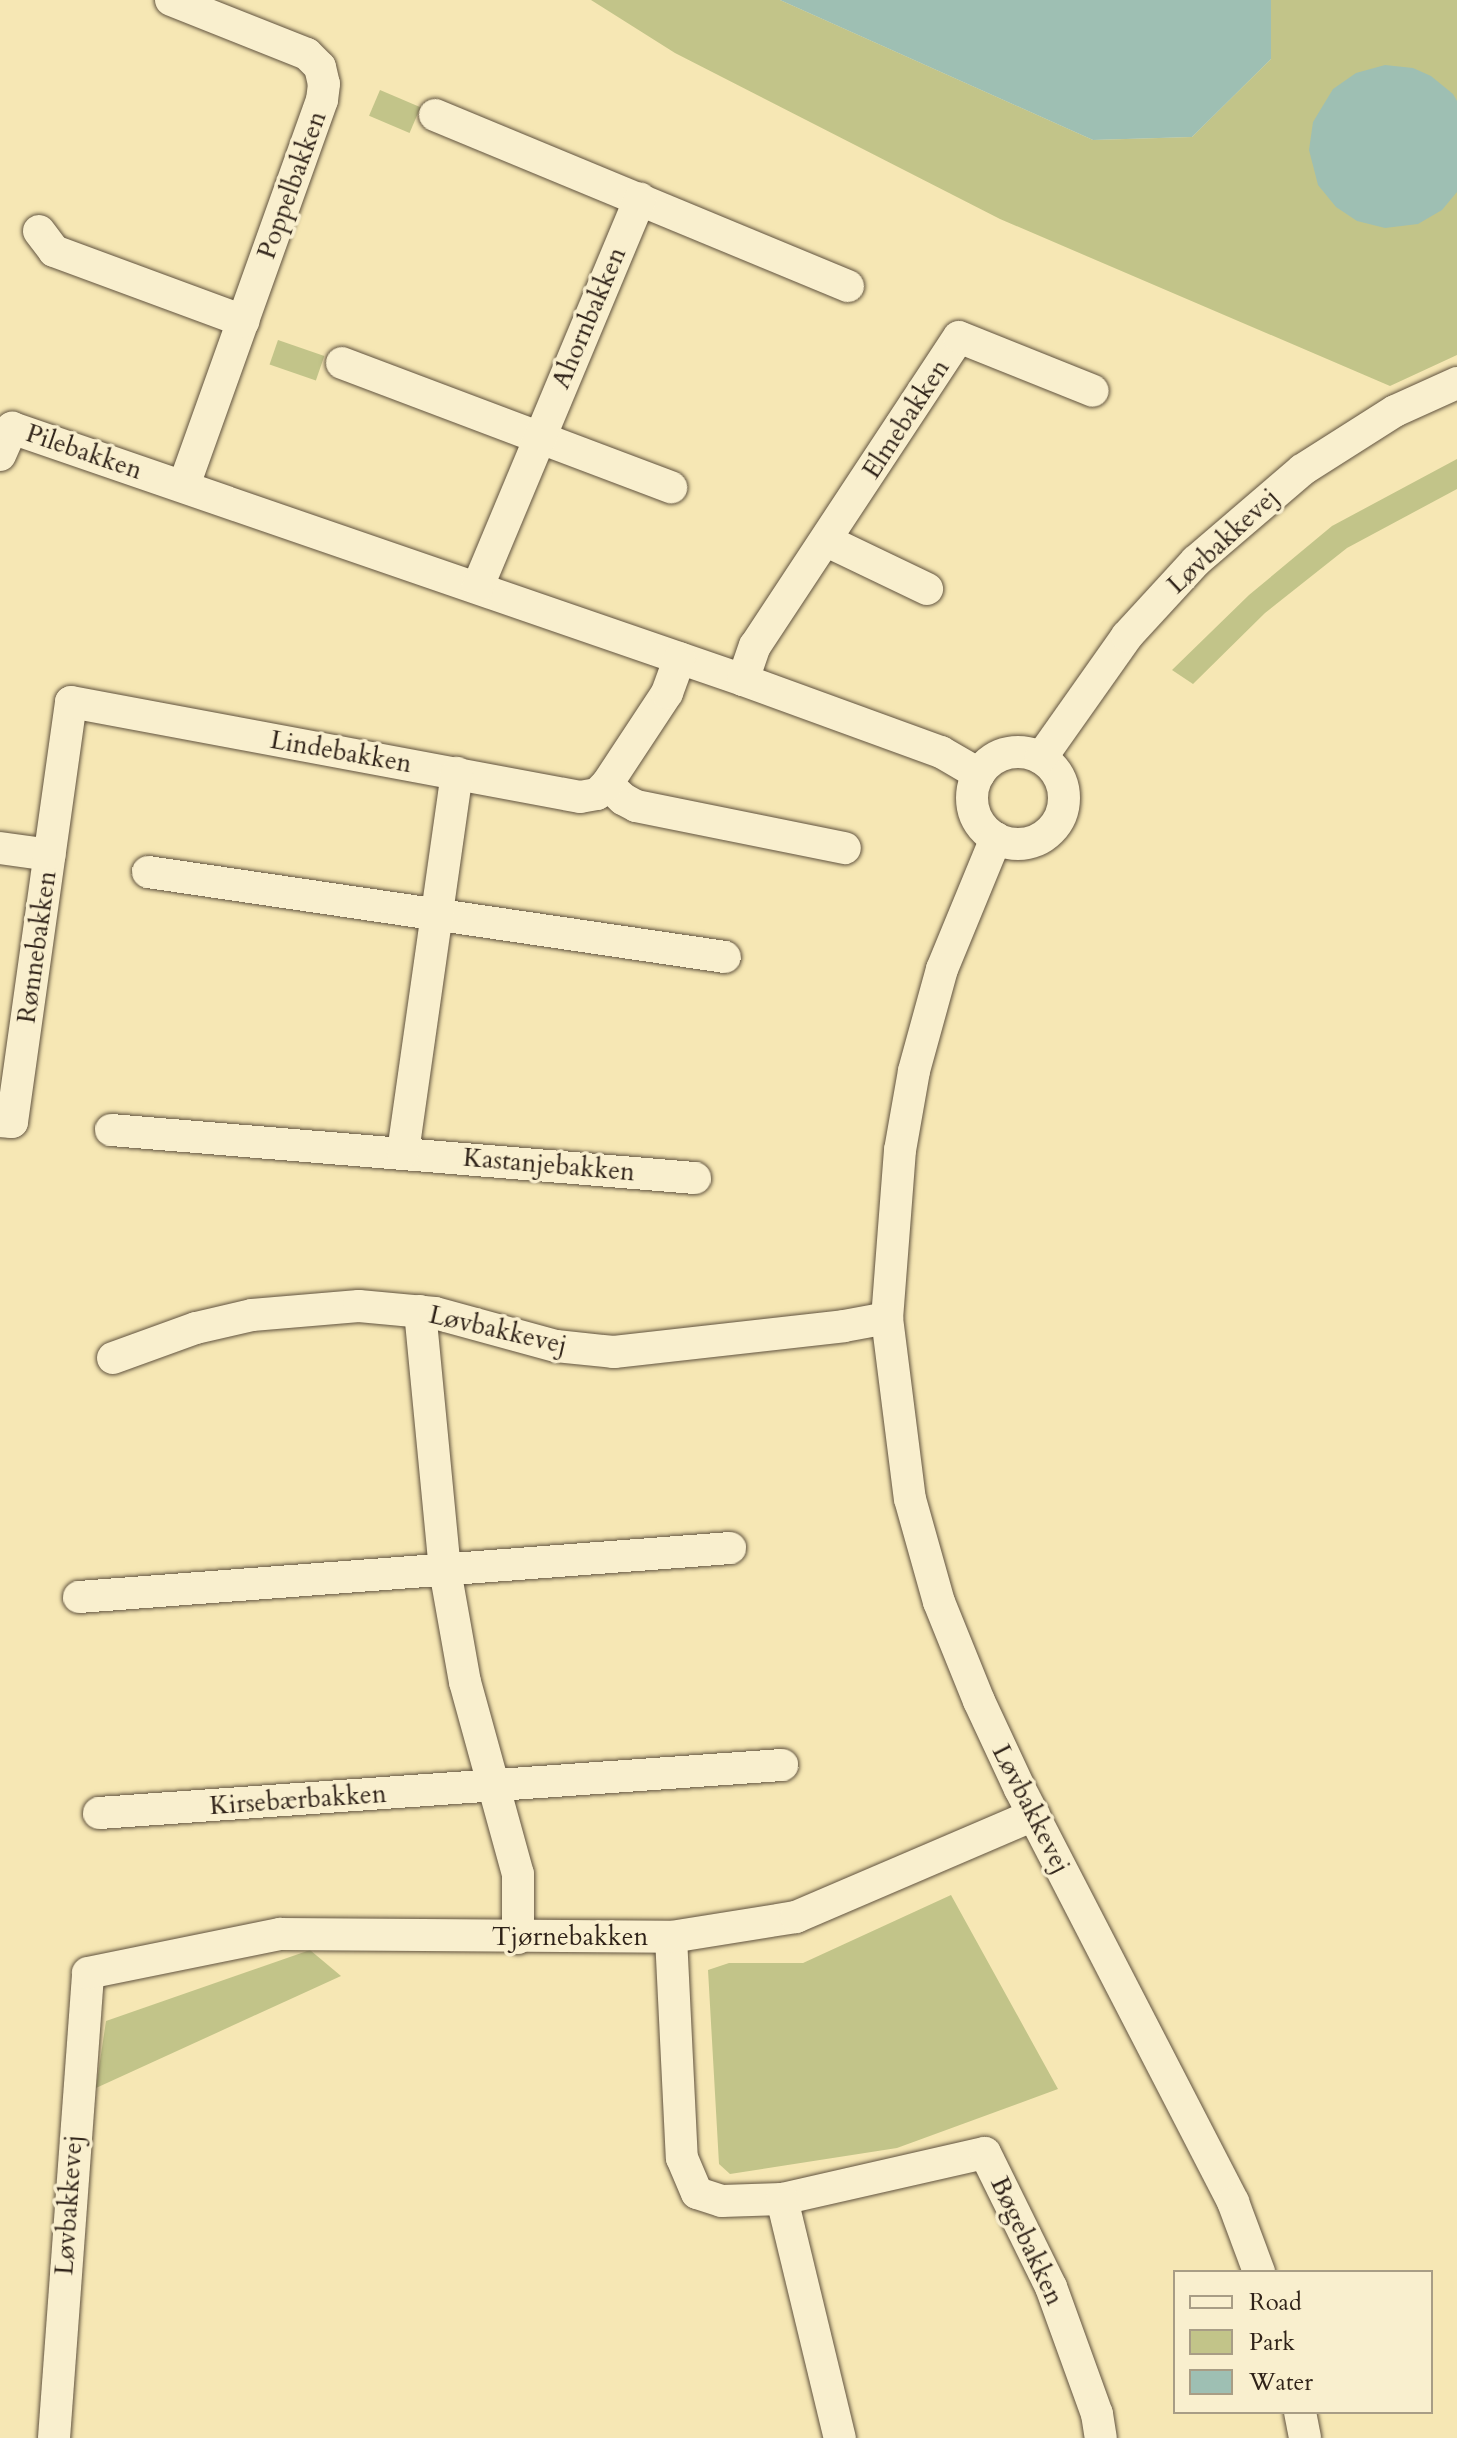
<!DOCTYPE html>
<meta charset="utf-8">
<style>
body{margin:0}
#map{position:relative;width:1457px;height:2438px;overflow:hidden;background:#f6e7b4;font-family:Cardo,serif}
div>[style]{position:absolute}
.green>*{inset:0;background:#c2c489;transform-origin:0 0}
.water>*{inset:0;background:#9ebfb3}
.roads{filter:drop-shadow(0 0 2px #61533f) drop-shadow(0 0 2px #61533f)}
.minor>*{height:32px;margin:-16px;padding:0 16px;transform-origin:16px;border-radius:16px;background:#f9efce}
.minor>.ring{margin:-16px;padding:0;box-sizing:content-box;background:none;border:32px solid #f9efce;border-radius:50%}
span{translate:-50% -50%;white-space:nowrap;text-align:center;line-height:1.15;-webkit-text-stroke:7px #f9efce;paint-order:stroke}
.street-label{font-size:26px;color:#2f2218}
.legend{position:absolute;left:1173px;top:2270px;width:260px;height:144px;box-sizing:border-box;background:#f9efce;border:2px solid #a89d85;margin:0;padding:10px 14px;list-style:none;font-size:24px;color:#2f2218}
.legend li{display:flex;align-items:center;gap:16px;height:40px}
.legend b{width:40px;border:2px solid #a89d85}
</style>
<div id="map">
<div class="green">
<div style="clip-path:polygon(591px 0,780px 0,1093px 140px,1192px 137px,1271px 59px,1271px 0,1457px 0,1457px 355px,1390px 386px,1000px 219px,675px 53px)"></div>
<div style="left:380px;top:90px;width:44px;height:28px;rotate:23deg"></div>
<div style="left:278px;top:340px;width:49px;height:26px;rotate:19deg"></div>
<div style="clip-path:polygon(1457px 459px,1457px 489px,1347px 548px,1265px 613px,1193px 684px,1172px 670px,1249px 595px,1332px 526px)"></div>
<div style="clip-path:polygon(951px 1895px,1058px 2089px,897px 2148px,730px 2174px,719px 2164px,708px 1970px,729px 1963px,803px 1963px)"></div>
<div style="clip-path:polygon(310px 1950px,341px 1976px,96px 2088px,106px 2021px)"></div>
</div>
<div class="water">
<div style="clip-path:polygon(780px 0,1271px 0,1271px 59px,1192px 137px,1093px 140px)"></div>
<div style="clip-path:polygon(1385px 65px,1413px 68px,1431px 76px,1453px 94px,1457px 101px,1457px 192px,1442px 210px,1418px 224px,1385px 228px,1357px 221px,1336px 207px,1318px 185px,1309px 150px,1313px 122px,1333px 89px,1356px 73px)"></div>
</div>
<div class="roads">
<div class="minor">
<div style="left:171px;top:0;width:146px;rotate:21.7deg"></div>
<div style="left:307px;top:54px;width:18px;rotate:45deg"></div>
<div style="left:320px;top:67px;width:17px;rotate:77deg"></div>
<div style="left:324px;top:84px;width:16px;rotate:97deg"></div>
<div style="left:322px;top:100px;width:410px;rotate:109.7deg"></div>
<div style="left:435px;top:115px;width:447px;rotate:22.5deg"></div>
<div style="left:39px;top:231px;width:25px;rotate:53deg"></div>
<div style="left:54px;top:251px;width:202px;rotate:20.3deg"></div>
<div style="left:342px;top:363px;width:352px;rotate:20.7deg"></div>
<div style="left:0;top:455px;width:30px;rotate:-66deg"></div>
<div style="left:12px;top:428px;width:773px;rotate:19.02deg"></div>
<div style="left:743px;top:680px;width:211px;rotate:20deg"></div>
<div style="left:941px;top:752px;width:44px;rotate:30.1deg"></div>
<div style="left:827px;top:541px;width:111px;rotate:25.6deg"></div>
<div style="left:478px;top:586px;width:420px;rotate:-67.3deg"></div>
<div style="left:743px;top:680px;width:36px;rotate:-71deg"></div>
<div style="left:755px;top:646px;width:370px;rotate:-56.6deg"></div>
<div style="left:959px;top:337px;width:144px;rotate:21.9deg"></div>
<div class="ring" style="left:972px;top:752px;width:60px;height:60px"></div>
<div style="left:1041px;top:758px;width:149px;rotate:-54.8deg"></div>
<div style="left:1127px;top:636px;width:102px;rotate:-47.4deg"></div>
<div style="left:1196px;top:561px;width:140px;rotate:-40.6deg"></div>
<div style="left:1302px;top:470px;width:110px;rotate:-32.4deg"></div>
<div style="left:1395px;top:411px;width:68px;rotate:-24.3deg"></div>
<div style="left:607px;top:784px;width:22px;rotate:43deg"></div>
<div style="left:623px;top:799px;width:15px;rotate:28deg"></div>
<div style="left:636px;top:806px;width:213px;rotate:11.4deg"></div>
<div style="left:996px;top:838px;width:142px;rotate:112.4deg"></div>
<div style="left:942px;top:969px;width:106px;rotate:105.4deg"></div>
<div style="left:914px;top:1071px;width:80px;rotate:100deg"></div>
<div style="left:900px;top:1150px;width:169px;rotate:94.4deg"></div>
<div style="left:887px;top:1318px;width:182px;rotate:82.8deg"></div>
<div style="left:910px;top:1499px;width:107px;rotate:74.3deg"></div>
<div style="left:939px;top:1602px;width:107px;rotate:68deg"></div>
<div style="left:979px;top:1701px;width:97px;rotate:65deg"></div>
<div style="left:1020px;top:1789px;width:465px;rotate:62.7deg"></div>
<div style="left:1233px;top:2202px;width:75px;rotate:69.6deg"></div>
<div style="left:0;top:848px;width:50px;rotate:8deg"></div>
<div style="left:148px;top:872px;width:583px;rotate:8.38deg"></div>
<div style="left:0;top:1121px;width:12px;rotate:5deg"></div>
<div style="left:12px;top:1122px;width:424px;rotate:-82deg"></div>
<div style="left:71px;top:702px;width:518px;rotate:10.57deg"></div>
<div style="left:580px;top:797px;width:17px;rotate:-10deg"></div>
<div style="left:597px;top:794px;width:14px;rotate:-45deg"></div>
<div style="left:607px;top:784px;width:109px;rotate:-56.6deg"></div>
<div style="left:667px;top:693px;width:37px;rotate:-70deg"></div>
<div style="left:111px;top:1130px;width:586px;rotate:4.7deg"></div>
<div style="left:403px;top:1152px;width:383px;rotate:-81.9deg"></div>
<div style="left:420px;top:1311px;width:260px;rotate:84.5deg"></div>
<div style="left:445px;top:1570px;width:114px;rotate:79.9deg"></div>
<div style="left:465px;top:1682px;width:199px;rotate:74.6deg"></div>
<div style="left:518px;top:1874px;width:64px;rotate:90deg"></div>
<div style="left:113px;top:1358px;width:88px;rotate:-19.9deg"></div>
<div style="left:196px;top:1328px;width:57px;rotate:-13.1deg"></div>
<div style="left:252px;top:1315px;width:107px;rotate:-4.8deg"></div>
<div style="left:359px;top:1306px;width:76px;rotate:5.3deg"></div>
<div style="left:435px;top:1313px;width:125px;rotate:15.3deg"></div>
<div style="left:556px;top:1346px;width:58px;rotate:5.9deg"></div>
<div style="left:614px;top:1352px;width:231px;rotate:-6.4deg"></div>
<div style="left:844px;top:1326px;width:44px;rotate:-10.5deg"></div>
<div style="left:79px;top:1597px;width:653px;rotate:-4.3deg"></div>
<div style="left:99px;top:1813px;width:685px;rotate:-4.02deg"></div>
<div style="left:671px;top:1937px;width:221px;rotate:87.2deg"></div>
<div style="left:682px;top:2158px;width:38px;rotate:67deg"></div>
<div style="left:697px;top:2193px;width:26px;rotate:18deg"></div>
<div style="left:722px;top:2201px;width:60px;rotate:-1.9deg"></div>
<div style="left:782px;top:2199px;width:208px;rotate:-12.8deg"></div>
<div style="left:985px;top:2153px;width:149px;rotate:63.8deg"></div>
<div style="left:1051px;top:2287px;width:135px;rotate:70.1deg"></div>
<div style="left:1097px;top:2414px;width:24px;rotate:81deg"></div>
<div style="left:782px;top:2199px;width:246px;rotate:76.4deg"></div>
<div style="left:1300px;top:2412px;width:26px;rotate:79deg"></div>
<div style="left:54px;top:2438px;width:466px;rotate:-85.8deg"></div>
<div style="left:88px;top:1973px;width:196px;rotate:-11.5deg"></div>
<div style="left:280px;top:1934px;width:391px;rotate:0.4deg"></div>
<div style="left:671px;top:1937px;width:127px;rotate:-9.1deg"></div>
<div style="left:796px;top:1917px;width:259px;rotate:-23.2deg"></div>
</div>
</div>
<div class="street-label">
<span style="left:292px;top:185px;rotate:-70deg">Poppelbakken</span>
<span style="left:589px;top:318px;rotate:-67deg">Ahornbakken</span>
<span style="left:906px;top:419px;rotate:-57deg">Elmebakken</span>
<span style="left:84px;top:452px;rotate:19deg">Pilebakken</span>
<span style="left:1223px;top:541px;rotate:-43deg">Løvbakkevej</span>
<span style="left:341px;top:752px;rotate:10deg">Lindebakken</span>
<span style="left:37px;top:947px;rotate:-82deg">Rønnebakken</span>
<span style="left:549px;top:1165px;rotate:5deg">Kastanjebakken</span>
<span style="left:498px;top:1330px;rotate:13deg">Løvbakkevej</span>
<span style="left:298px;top:1800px;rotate:-4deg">Kirsebærbakken</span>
<span style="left:1031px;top:1809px;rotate:63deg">Løvbakkevej</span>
<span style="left:570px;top:1937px">Tjørnebakken</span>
<span style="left:69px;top:2205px;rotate:-86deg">Løvbakkevej</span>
<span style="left:1027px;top:2241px;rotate:65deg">Bøgebakken</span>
</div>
<ul class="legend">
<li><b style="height:10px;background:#f9efce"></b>Road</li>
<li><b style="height:22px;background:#c2c489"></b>Park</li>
<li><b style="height:22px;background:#9ebfb3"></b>Water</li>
</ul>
</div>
